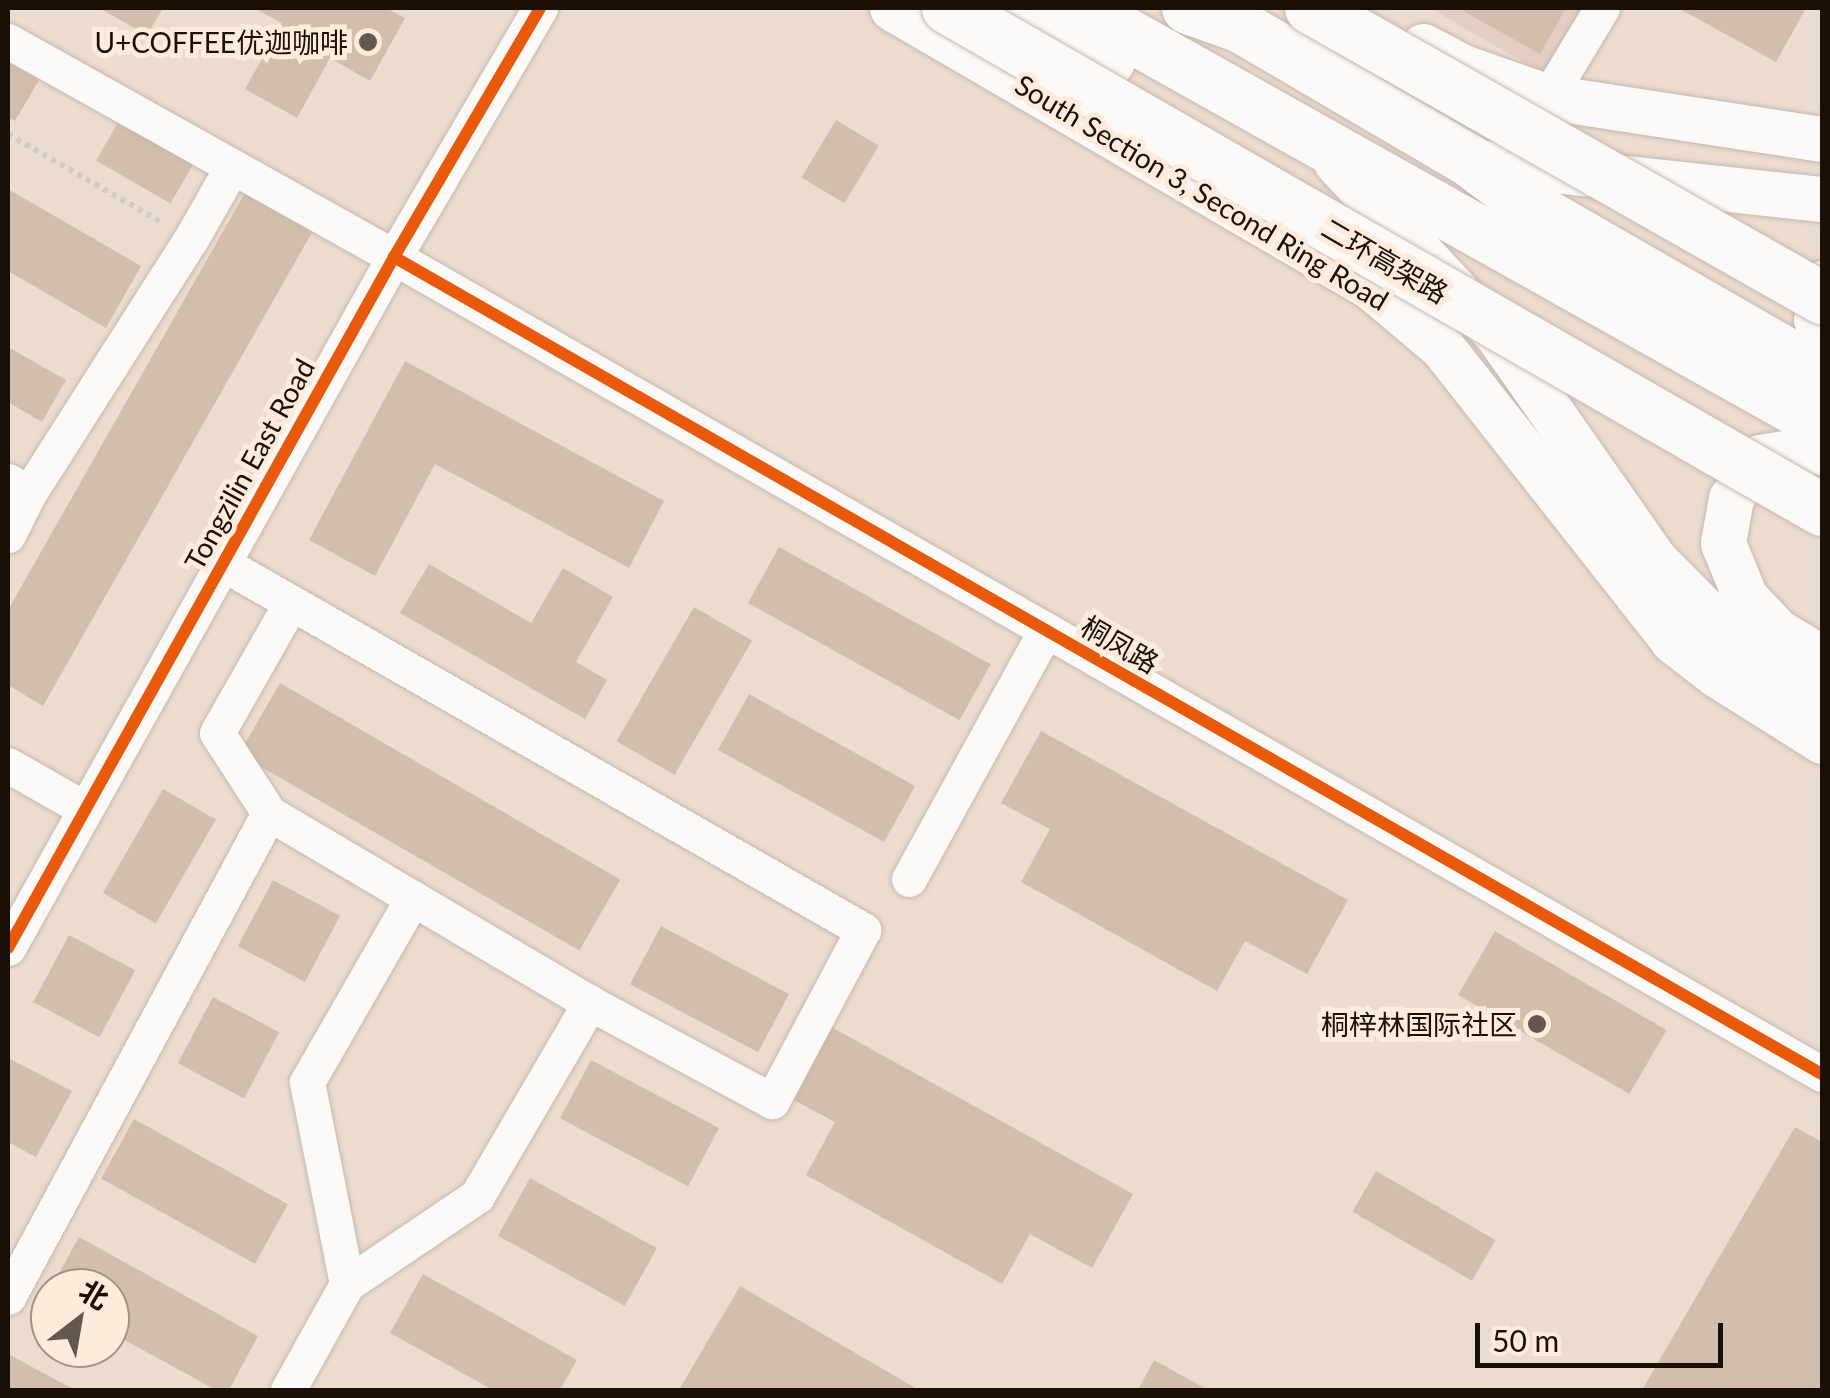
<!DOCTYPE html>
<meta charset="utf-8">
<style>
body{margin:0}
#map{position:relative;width:1830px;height:1398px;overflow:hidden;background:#ecdccf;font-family:Lato,"Noto Sans SC",sans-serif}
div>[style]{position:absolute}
.commercial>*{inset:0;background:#e3cec4}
.building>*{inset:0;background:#d2beac;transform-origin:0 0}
.path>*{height:6px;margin-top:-3px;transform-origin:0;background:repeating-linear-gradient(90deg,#cfcbc7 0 5px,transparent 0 10px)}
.roads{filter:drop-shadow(0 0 2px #c4b8ae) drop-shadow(0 0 2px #c4b8ae)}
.minor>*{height:35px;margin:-17.5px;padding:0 17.5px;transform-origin:17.5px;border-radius:17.5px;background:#fcfaf8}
.major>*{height:45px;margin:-22.5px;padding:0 22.5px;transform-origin:22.5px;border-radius:22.5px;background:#fcfaf8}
.highway>*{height:52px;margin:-26px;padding:0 26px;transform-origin:26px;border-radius:26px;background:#fcfaf8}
.bridges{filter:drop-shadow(0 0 2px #c4b8ae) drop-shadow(0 0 2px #c4b8ae)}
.highway-bridge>*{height:52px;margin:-26px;padding:0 26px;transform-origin:26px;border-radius:26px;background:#fcfaf8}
.cycleway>*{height:12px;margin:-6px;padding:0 6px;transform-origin:6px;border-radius:6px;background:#e8590c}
.dots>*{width:28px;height:28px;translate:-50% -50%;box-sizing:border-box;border:5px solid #fdebdc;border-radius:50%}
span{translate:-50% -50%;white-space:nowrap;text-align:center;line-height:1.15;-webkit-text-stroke:10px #fdebdc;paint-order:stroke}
.poi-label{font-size:28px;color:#1a1008}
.right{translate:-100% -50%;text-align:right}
.street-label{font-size:28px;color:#1a1008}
.frame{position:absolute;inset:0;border:10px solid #1a1008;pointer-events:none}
.north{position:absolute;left:30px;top:1268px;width:100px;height:100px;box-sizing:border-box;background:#fdebdc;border:2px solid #a29387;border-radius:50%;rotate:31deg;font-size:28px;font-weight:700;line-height:40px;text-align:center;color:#1a1008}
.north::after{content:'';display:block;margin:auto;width:35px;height:45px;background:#64574e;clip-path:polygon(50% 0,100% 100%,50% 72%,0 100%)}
.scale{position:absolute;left:1475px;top:1323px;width:248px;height:45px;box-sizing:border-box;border:5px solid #1a1008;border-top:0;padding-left:12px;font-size:30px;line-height:35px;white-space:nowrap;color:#1a1008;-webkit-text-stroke:8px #fdebdc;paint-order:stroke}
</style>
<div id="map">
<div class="commercial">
<div style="clip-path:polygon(1430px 8px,1588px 8px,1547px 76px)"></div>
</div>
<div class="building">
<div style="clip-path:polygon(99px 8px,163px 8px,147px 35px)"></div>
<div style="clip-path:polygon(254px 8px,386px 8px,405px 18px,370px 81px,330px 58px,297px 118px,245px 89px,282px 23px)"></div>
<div style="clip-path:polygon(1458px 8px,1566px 8px,1540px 54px)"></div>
<div style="clip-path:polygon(1678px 8px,1806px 8px,1776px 62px)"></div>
<div style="clip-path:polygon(8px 62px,39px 80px,15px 121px,8px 117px)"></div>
<div style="left:120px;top:119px;width:86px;height:48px;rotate:30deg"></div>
<div style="left:836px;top:120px;width:50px;height:67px;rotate:31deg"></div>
<div style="clip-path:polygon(8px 189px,141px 266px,106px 328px,8px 271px)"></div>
<div style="clip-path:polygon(246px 191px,314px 229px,43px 706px,8px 685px,8px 610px)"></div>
<div style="clip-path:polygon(8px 347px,66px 380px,42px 422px,8px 402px)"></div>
<div style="clip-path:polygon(405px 361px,664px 501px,629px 568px,435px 464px,375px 576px,309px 540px)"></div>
<div style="left:779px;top:547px;width:242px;height:64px;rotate:29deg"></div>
<div style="clip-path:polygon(429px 564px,531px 623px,563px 568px,613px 597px,576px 662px,607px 680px,585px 719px,400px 613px)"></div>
<div style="left:694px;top:607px;width:67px;height:155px;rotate:30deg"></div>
<div style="left:280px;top:683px;width:393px;height:82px;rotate:30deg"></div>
<div style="left:749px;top:694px;width:190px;height:64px;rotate:29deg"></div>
<div style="clip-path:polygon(1041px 731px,1348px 900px,1307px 974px,1245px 941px,1217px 991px,1021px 882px,1050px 829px,1001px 803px)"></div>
<div style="left:163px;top:789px;width:61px;height:120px;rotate:30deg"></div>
<div style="left:273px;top:880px;width:76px;height:75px;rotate:28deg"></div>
<div style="left:661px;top:926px;width:145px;height:66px;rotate:28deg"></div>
<div style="left:1495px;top:931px;width:198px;height:74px;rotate:30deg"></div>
<div style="left:69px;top:935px;width:75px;height:76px;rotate:28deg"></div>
<div style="left:213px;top:997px;width:75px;height:75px;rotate:28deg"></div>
<div style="clip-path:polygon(826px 1024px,1133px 1194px,1092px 1268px,1030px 1234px,1002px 1284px,806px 1175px,835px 1122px,786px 1096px)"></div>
<div style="clip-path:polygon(8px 1058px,72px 1091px,36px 1157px,8px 1142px)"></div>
<div style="left:591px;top:1060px;width:145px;height:66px;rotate:28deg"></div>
<div style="left:134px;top:1119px;width:176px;height:68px;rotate:29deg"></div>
<div style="clip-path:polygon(1795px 1127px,1822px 1142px,1822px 1390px,1642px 1390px)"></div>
<div style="left:1376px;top:1171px;width:138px;height:47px;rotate:30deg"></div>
<div style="left:530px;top:1178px;width:145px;height:66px;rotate:29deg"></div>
<div style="clip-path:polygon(79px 1237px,258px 1336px,229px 1390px,216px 1390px,110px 1332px,110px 1288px,51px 1288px)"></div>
<div style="clip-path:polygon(423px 1274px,577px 1360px,560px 1390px,493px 1390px,390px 1333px)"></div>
<div style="clip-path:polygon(740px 1286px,919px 1390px,679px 1390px)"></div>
<div style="clip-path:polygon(10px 1355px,75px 1390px,8px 1390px)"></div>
<div style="clip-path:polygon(1154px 1360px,1208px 1390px,1138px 1390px)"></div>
</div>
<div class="path">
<div style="left:8px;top:134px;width:179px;rotate:29.9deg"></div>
</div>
<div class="roads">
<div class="minor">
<div style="left:8px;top:41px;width:442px;rotate:29.2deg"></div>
<div style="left:394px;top:257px;width:1645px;rotate:29.78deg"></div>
<div style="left:1548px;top:97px;width:104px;rotate:-58.8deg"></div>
<div style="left:8px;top:481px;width:24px;rotate:30deg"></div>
<div style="left:29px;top:493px;width:47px;rotate:116.6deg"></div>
<div style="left:29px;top:493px;width:301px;rotate:-57.5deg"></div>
<div style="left:191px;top:239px;width:83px;rotate:-60.3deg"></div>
<div style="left:222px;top:563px;width:739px;rotate:29.79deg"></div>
<div style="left:863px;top:930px;width:194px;rotate:118deg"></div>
<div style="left:772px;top:1101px;width:207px;rotate:-151.7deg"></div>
<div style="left:8px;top:765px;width:89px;rotate:29.7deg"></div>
<div style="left:909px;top:879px;width:284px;rotate:-61.2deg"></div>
<div style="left:8px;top:948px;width:792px;rotate:-60.81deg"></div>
<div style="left:394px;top:257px;width:289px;rotate:-59.6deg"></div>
<div style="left:347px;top:1284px;width:206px;rotate:-101.2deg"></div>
<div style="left:307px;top:1082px;width:212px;rotate:-60.1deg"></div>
<div style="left:8px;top:1297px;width:550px;rotate:-61.66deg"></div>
<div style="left:288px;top:1390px;width:121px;rotate:-60.9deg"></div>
<div style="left:347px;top:1284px;width:157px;rotate:-34.1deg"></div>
<div style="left:477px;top:1196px;width:224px;rotate:-59.7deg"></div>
<div style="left:590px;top:1003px;width:373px;rotate:-149.4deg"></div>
<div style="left:269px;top:813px;width:95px;rotate:-123deg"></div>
<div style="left:217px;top:733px;width:150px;rotate:-60.4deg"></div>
</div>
<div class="major">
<div style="left:892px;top:8px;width:554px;rotate:30.22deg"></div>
<div style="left:1371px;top:287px;width:93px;rotate:40.2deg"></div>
<div style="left:1442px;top:347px;width:374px;rotate:51.8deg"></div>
<div style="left:1673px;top:641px;width:56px;rotate:37.7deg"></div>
<div style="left:1717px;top:675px;width:124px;rotate:32.2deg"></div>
<div style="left:1423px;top:46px;width:45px;rotate:27.7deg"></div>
<div style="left:1463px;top:67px;width:90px;rotate:19.4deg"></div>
<div style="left:1548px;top:97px;width:277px;rotate:8.7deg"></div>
<div style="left:1470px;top:161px;width:354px;rotate:6.2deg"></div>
<div style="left:1336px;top:162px;width:238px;rotate:47deg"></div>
<div style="left:1498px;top:336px;width:274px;rotate:55deg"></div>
<div style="left:1655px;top:560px;width:118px;rotate:45.3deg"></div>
<div style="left:1738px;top:644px;width:103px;rotate:35.5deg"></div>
<div style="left:1822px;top:283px;width:36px;rotate:99deg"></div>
<div style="left:1816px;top:319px;width:18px;rotate:71deg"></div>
<div style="left:1822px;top:452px;width:19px;rotate:-174deg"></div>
<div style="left:1803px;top:450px;width:44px;rotate:170.8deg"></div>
<div style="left:1760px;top:457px;width:50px;rotate:125.3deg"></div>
<div style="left:1731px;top:498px;width:46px;rotate:100.1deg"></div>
<div style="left:1723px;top:543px;width:58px;rotate:67.8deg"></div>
<div style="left:1745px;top:597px;width:47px;rotate:46.7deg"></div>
<div style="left:1777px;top:631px;width:52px;rotate:31deg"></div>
</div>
<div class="highway">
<div style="left:1015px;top:8px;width:108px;rotate:29.4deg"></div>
<div style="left:1080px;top:8px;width:851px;rotate:29.28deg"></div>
<div style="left:1188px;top:8px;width:56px;rotate:19.7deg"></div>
<div style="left:1241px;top:27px;width:265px;rotate:30.3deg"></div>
<div style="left:1470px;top:161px;width:76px;rotate:37deg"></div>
<div style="left:1531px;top:207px;width:336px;rotate:29.9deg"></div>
</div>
</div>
<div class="bridges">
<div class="highway-bridge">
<div style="left:948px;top:8px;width:1008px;rotate:29.87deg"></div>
<div style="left:1311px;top:8px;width:588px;rotate:29.58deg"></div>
</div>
</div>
<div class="cycleway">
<div style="left:394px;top:257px;width:1645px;rotate:29.78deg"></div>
<div style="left:8px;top:948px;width:792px;rotate:-60.81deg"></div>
<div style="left:394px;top:257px;width:289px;rotate:-59.6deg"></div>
</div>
<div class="dots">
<div style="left:368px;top:42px;background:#64574e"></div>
<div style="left:1537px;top:1024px;background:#64574e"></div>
</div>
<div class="poi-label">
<span class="right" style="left:348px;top:42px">U+COFFEE优迦咖啡</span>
<span class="right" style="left:1517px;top:1024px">桐梓林国际社区</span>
</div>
<div class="street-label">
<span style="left:1202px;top:192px;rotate:31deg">South Section 3, Second Ring Road</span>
<span style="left:1385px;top:260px;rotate:30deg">二环高架路</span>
<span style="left:249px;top:464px;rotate:-61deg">Tongzilin East Road</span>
<span style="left:1120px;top:644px;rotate:30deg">桐凤路</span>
</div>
<div class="frame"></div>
<div class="north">北</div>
<div class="scale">50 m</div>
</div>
